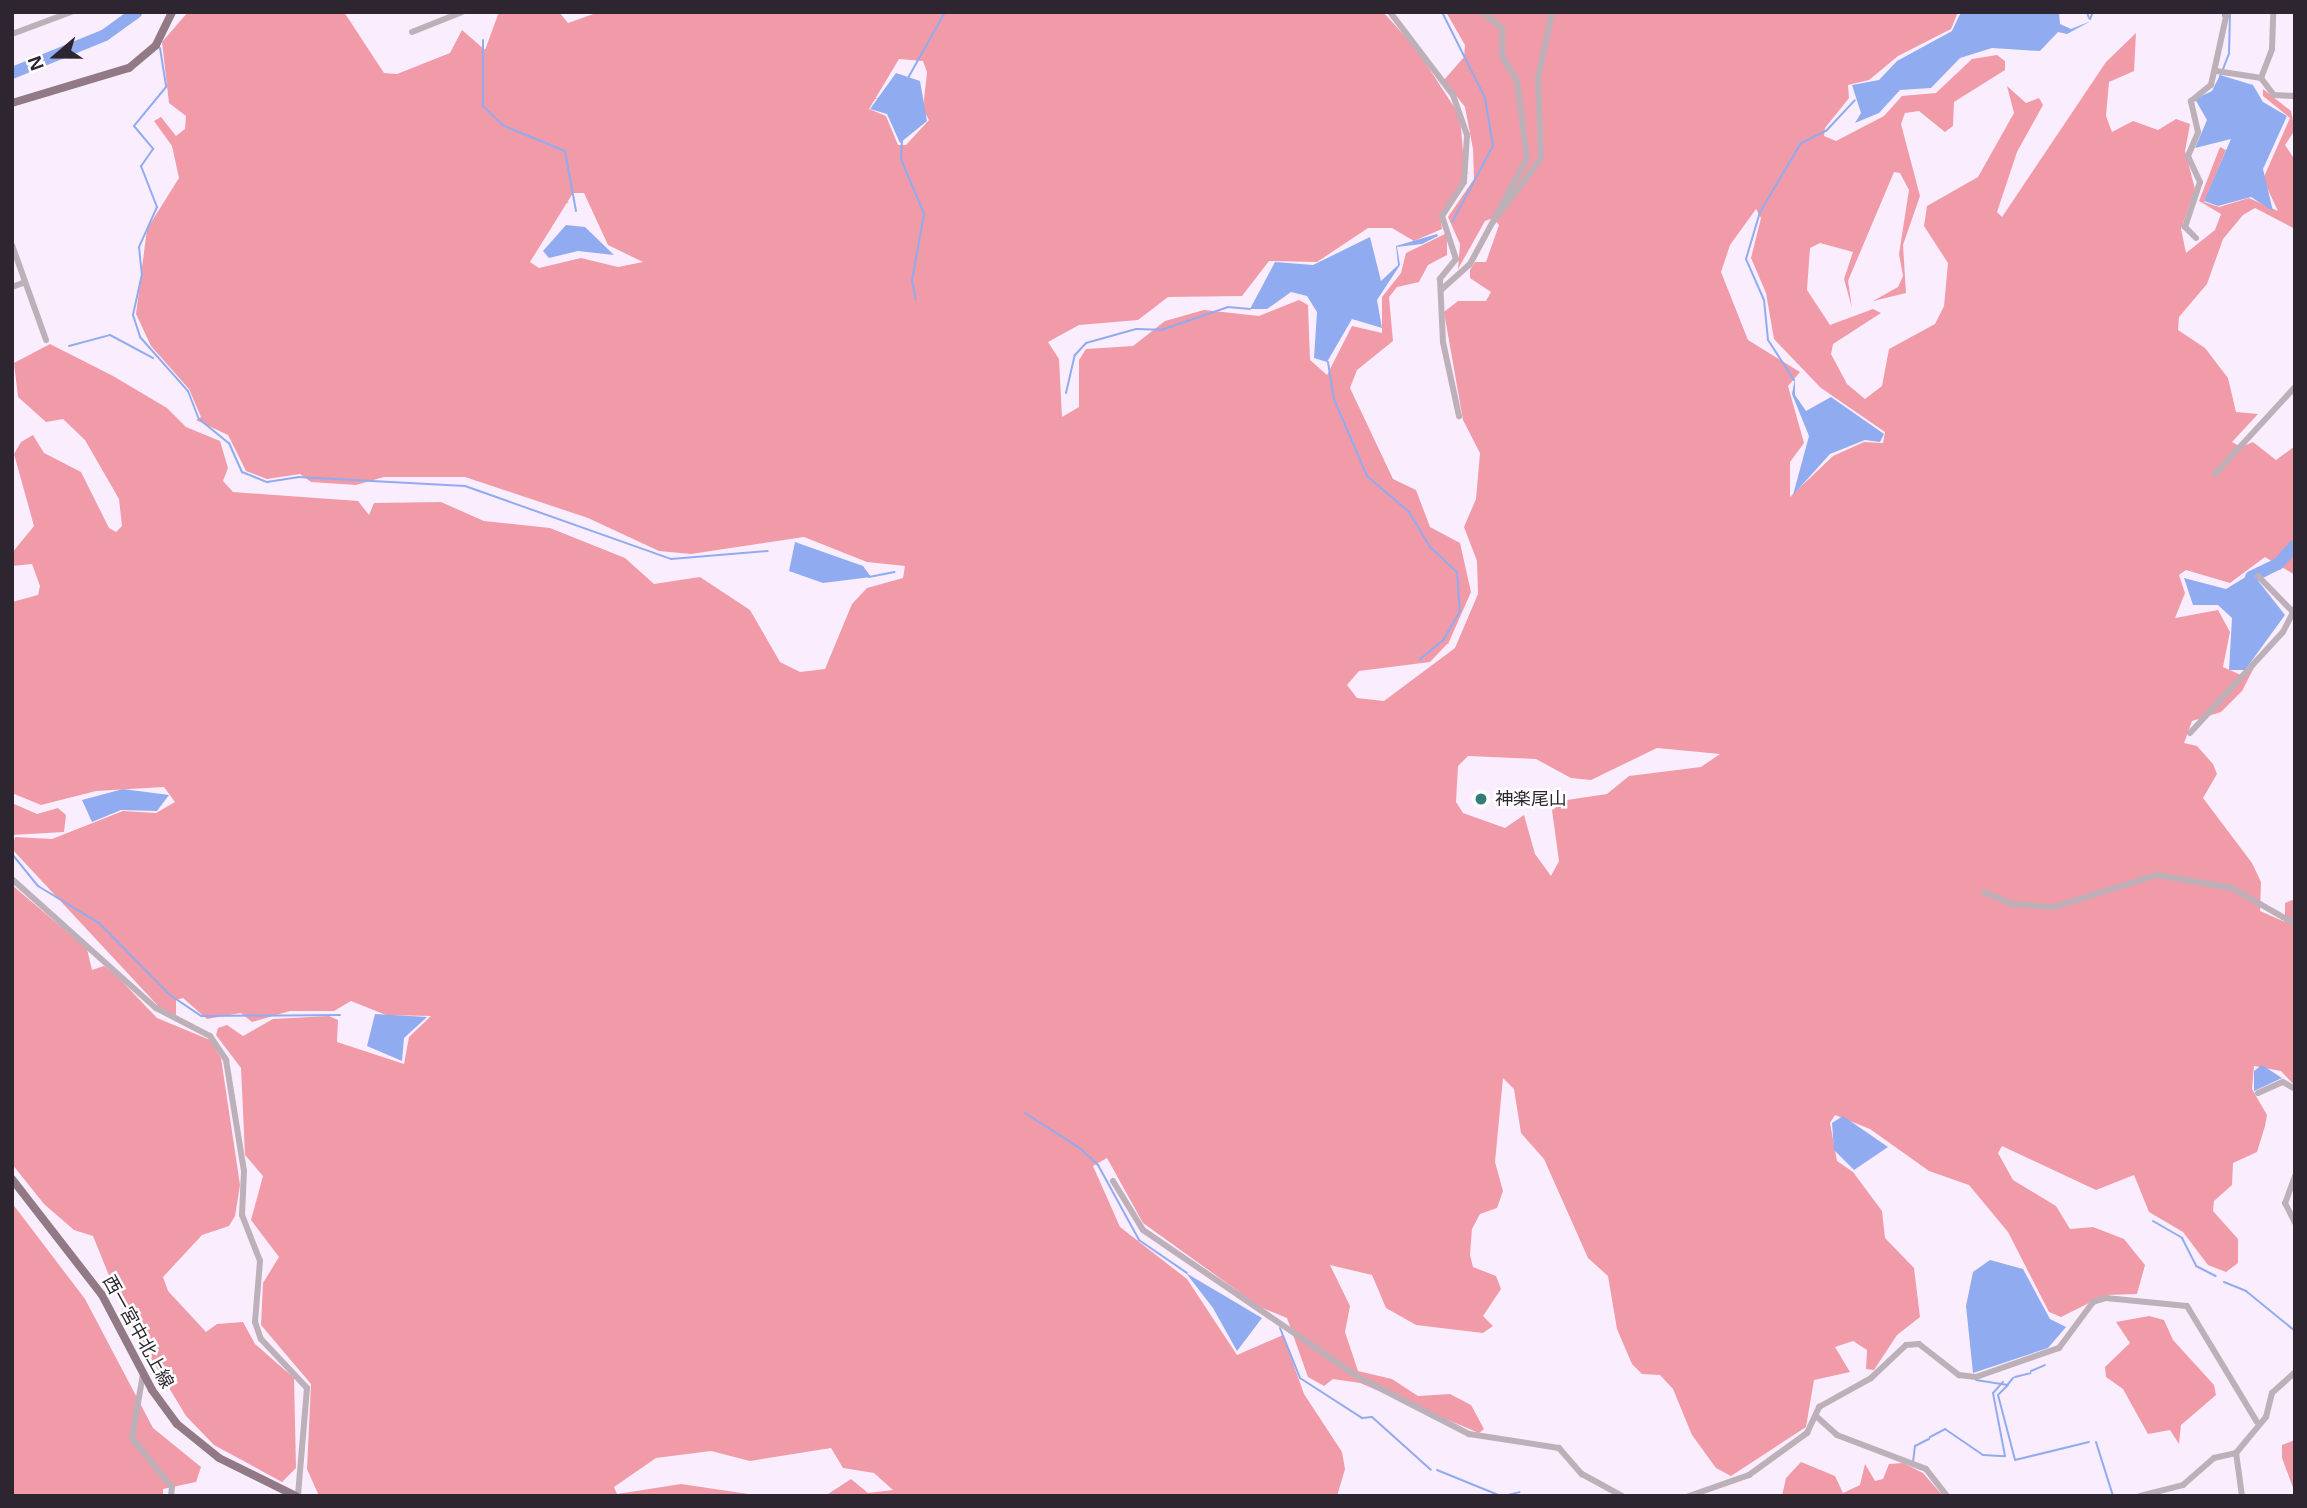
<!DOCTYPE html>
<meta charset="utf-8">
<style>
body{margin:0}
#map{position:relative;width:2307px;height:1508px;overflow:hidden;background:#faeefe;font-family:Helvetica,"Noto Sans JP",sans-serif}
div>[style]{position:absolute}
.forest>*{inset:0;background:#f19ba8}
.water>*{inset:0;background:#91abf0}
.stream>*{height:2px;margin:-1px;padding:0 1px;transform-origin:1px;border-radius:1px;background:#91abf0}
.river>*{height:12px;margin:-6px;padding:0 6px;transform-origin:6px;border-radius:6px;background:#91abf0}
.minor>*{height:6px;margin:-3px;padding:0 3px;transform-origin:3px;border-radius:3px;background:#beb0b8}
.major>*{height:8px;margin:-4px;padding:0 4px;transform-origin:4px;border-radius:4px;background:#917986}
.dots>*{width:19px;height:19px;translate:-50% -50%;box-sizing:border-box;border:4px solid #fff;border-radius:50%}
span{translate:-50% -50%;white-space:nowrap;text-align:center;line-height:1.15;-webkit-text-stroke:5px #fff;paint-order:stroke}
.poi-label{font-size:18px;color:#2d252f}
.left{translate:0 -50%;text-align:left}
.street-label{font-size:18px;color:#2d252f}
.frame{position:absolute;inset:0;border:14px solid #2d252f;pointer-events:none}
.north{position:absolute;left:21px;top:21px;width:70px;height:70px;-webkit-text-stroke:5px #fff;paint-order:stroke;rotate:250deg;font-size:19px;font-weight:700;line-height:28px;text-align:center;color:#2d252f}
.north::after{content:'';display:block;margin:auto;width:24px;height:32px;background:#2d252f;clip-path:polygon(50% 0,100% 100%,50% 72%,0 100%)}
</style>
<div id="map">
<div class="forest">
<div style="clip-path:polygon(evenodd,188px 12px,344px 12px,384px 73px,397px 74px,450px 53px,462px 30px,485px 50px,499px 12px,559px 12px,568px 23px,599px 12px,1383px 12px,1415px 47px,1460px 116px,1464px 164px,1460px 189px,1440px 214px,1442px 229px,1414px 241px,1392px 228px,1368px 228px,1317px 262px,1269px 261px,1242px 296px,1168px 297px,1138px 320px,1079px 325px,1048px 342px,1059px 359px,1062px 417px,1079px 407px,1079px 360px,1086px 349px,1133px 346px,1165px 321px,1204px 310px,1259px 316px,1299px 300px,1308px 305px,1310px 360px,1327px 375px,1352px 326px,1382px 333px,1382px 297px,1401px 273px,1406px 253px,1447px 233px,1447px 255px,1428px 265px,1419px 282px,1397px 287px,1389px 297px,1393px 341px,1357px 370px,1350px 388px,1393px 479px,1416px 490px,1430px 527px,1460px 543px,1471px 592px,1449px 642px,1430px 662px,1359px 671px,1347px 685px,1357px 698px,1384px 701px,1455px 648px,1478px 594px,1477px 561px,1464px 527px,1476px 499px,1480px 453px,1463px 420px,1444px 312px,1458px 301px,1486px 301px,1491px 292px,1470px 278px,1470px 270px,1475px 262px,1486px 262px,1499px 225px,1493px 218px,1485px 221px,1458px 269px,1460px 244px,1448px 217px,1474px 179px,1473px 149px,1465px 107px,1444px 80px,1464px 57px,1465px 45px,1446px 12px,1958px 12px,1951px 29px,1898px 56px,1869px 80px,1848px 85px,1849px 98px,1825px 128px,1824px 136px,1836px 141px,1884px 116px,1902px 96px,1936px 93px,1972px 59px,1997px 55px,2005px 61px,2005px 70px,1954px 102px,1953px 126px,1945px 132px,1919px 111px,1905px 113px,1901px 124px,1920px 196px,1903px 245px,1906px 293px,1873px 301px,1898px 287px,1903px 276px,1899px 254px,1909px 190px,1900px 173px,1894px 172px,1848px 281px,1852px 308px,1844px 279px,1853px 252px,1820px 243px,1810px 248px,1807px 290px,1830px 325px,1873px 309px,1881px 313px,1833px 344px,1831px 354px,1847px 384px,1865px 399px,1882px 386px,1889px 349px,1935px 324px,1944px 306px,1948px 263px,1924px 226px,1927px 206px,1978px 177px,2014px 113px,2007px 86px,2026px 103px,2039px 98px,2043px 105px,2017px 152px,1997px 212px,2002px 217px,2106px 62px,2136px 33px,2134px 71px,2109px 82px,2106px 116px,2112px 132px,2133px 121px,2158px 130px,2176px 119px,2190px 124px,2185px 151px,2195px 189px,2181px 229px,2186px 253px,2215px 230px,2221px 214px,2199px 201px,2220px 147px,2226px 150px,2204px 202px,2219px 207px,2249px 198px,2278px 211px,2263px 179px,2290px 118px,2263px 96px,2263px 89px,2291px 111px,2295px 130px,2285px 145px,2295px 160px,2295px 229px,2255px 208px,2243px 215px,2223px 239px,2207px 284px,2179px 317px,2178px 330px,2205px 348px,2228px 378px,2236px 412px,2258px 414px,2232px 442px,2241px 447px,2253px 442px,2276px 460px,2295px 446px,2295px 575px,2265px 557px,2230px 583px,2186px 570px,2179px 575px,2185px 593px,2175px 618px,2218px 610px,2230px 632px,2223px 667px,2241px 675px,2258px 660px,2242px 691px,2221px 712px,2192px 721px,2184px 743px,2197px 746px,2213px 764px,2217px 774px,2203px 798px,2252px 863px,2261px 882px,2260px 911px,2285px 922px,2285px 903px,2295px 899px,2295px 1086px,2281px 1071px,2254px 1066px,2252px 1089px,2267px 1115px,2265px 1126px,2257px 1152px,2233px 1163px,2232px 1185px,2214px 1201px,2213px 1211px,2238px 1239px,2238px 1263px,2226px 1272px,2208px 1265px,2183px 1232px,2149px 1212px,2134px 1175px,2096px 1190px,2002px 1146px,1998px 1153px,2013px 1180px,2056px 1206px,2070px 1229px,2093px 1227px,2124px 1239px,2145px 1265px,2137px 1294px,2105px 1295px,2061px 1317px,2049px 1312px,2008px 1232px,1969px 1185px,1929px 1171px,1870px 1129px,1835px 1115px,1830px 1123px,1837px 1161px,1853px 1172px,1882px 1211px,1885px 1238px,1914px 1268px,1920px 1317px,1897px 1335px,1874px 1370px,1866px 1369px,1867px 1350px,1853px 1341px,1835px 1347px,1850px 1372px,1814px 1380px,1806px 1427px,1731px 1476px,1716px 1468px,1692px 1435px,1673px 1389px,1660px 1375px,1642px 1374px,1632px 1364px,1617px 1329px,1608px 1276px,1588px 1258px,1544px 1159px,1521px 1133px,1514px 1089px,1503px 1078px,1495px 1162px,1503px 1191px,1497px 1208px,1480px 1214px,1472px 1229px,1470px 1255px,1473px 1267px,1496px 1276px,1501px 1289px,1483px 1316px,1493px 1326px,1483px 1333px,1416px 1325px,1386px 1308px,1372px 1275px,1330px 1265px,1350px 1306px,1345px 1332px,1358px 1371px,1392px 1379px,1418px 1396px,1450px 1394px,1471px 1405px,1484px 1429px,1479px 1433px,1360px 1383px,1333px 1379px,1324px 1386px,1308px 1377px,1287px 1318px,1260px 1307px,1143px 1223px,1107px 1158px,1093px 1166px,1120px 1227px,1187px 1279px,1237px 1355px,1283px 1335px,1304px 1394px,1342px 1452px,1345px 1469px,1337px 1496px,825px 1496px,851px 1479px,868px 1493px,893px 1490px,874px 1473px,843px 1468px,831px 1448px,750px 1461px,711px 1451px,656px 1458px,614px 1487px,617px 1494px,681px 1484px,762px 1496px,319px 1496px,307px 1469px,311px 1384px,261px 1325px,263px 1283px,279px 1257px,251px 1220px,263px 1176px,245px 1155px,241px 1068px,216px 1035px,218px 1028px,227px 1025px,243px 1036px,273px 1019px,329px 1016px,338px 1020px,337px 1042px,404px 1064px,409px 1037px,431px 1016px,386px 1015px,351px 1001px,334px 1011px,290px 1011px,252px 1022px,241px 1013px,207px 1019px,183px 998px,176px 1000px,176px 1015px,161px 1009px,12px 849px,15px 837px,52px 839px,123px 811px,156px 813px,175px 802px,164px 787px,96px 791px,41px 805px,12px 793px,12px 602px,38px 595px,40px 586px,32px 564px,12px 566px,12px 553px,34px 526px,14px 454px,21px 442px,33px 435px,44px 453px,81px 472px,109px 528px,116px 532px,122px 526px,119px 499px,85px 440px,63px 419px,46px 422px,18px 397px,14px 363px,50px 344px,113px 376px,167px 408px,186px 427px,220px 441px,228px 468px,223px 481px,233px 492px,358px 501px,369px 515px,374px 503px,441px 502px,484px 521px,550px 528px,625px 558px,654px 584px,700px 577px,750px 610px,780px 662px,800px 672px,825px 669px,852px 604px,867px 588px,903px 578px,905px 566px,867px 562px,804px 537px,691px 554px,659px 551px,588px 518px,465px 477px,384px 477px,356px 485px,311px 482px,300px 474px,267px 479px,246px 471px,228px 435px,196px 420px,201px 417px,189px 389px,151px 346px,136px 314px,147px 229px,179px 178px,172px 146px,154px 121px,161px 117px,176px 136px,185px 129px,186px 116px,169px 103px,162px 42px,188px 12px,899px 59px,923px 61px,927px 72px,923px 109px,929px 120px,906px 145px,898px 145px,886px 116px,869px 109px,899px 59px,188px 12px,573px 193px,584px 193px,608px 245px,643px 262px,618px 267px,581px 258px,539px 268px,530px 262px,573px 193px,188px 12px,1756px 209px,1761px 218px,1751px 258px,1766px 293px,1774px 339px,1821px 388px,1885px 432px,1883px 443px,1864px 442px,1833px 456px,1790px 497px,1790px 462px,1804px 443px,1788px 386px,1800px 372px,1748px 340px,1721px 272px,1730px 245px,1756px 209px,188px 12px,1657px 748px,1720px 754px,1701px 767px,1629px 776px,1607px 794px,1567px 800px,1552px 810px,1559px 861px,1551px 876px,1535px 854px,1524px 815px,1505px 828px,1463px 813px,1456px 802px,1458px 766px,1468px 756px,1536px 759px,1571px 778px,1591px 780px,1657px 748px)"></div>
<div style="clip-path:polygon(12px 803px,37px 814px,58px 808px,66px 815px,64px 832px,12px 835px)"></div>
<div style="clip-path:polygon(12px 885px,87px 949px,92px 970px,104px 966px,116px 975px,157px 1018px,210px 1040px,221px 1058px,240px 1185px,235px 1216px,229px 1226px,202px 1235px,163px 1277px,168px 1291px,206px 1332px,217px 1324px,243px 1322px,255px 1344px,294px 1378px,296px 1468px,282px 1482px,214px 1445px,186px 1416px,125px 1315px,93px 1236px,74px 1230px,44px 1204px,12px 1164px)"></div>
<div style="clip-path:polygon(12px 1203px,85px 1299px,153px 1428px,201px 1467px,196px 1482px,163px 1489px,163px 1496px,12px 1496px)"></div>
<div style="clip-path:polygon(2149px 1316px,2164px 1320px,2173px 1340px,2214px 1385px,2216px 1395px,2181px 1425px,2179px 1444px,2170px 1430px,2148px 1434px,2123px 1389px,2106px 1377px,2105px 1367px,2130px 1343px,2116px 1322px)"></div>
<div style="clip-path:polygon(2295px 1440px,2295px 1493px,2282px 1458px,2282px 1445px)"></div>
<div style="clip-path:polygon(1801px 1462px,1835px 1476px,1843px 1493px,1860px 1485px,1865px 1464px,1875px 1481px,1883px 1479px,1889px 1464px,1903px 1463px,1923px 1473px,1943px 1496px,1782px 1496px,1786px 1478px)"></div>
</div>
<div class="water">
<div style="clip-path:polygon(1961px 12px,2059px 12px,2060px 24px,2071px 29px,2091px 21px,2067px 34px,2058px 32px,2040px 51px,1992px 48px,1960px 58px,1931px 88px,1900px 90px,1879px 113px,1855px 123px,1861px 113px,1852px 85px,1879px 80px,1897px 61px,1952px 31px)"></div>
<div style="clip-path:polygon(896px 73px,920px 81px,927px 121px,900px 143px,887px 114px,870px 109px)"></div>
<div style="clip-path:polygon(2220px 75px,2253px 85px,2263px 102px,2287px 116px,2263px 169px,2273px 211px,2251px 197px,2218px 206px,2204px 201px,2231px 139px,2195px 148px,2207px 120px,2195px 99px,2212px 91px)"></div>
<div style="clip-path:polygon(566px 225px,585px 227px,614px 255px,578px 251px,549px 258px,543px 251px)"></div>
<div style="clip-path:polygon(1437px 234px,1438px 236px,1422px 244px,1397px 247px,1400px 265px,1377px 300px,1382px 328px,1352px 319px,1327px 362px,1314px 358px,1317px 312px,1307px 296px,1291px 292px,1267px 309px,1250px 309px,1275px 262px,1313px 265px,1370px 237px,1381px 281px,1398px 265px,1396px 246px)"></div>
<div style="clip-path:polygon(1795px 378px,1795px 395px,1806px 411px,1831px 397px,1884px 434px,1880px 442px,1865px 440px,1830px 454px,1793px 495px,1809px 436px,1792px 394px)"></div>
<div style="clip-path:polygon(795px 542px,863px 566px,871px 577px,823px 583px,789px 571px)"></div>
<div style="clip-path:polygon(2252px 573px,2285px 615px,2245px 670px,2229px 670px,2232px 618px,2218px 605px,2193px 605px,2184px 578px,2226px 589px)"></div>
<div style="clip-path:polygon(123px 789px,169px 795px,157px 811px,121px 810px,92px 822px,82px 800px)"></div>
<div style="clip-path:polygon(375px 1014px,427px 1017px,404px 1038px,402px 1061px,367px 1046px)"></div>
<div style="clip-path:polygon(2262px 1065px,2282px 1078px,2254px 1091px,2254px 1071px)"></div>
<div style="clip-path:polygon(1843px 1116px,1888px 1147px,1854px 1170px,1834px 1150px,1832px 1123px)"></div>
<div style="clip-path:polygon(1990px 1260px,2023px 1269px,2050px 1319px,2066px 1327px,2048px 1348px,1973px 1373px,1966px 1306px,1973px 1272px)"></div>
<div style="clip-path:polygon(1186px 1273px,1262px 1318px,1237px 1351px,1213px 1308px)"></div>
</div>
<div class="stream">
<div style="left:1442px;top:12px;width:96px;rotate:63.4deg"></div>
<div style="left:1485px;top:98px;width:49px;rotate:80.5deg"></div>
<div style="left:1493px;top:146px;width:86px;rotate:118.3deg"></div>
<div style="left:2087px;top:12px;width:6px;rotate:72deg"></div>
<div style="left:2223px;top:16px;width:4px;rotate:-90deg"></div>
<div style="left:2090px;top:19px;width:8px;rotate:-67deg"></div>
<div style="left:483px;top:40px;width:66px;rotate:90deg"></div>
<div style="left:483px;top:106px;width:29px;rotate:44deg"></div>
<div style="left:504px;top:126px;width:66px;rotate:22.3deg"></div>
<div style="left:565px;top:151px;width:61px;rotate:79.6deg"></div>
<div style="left:160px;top:48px;width:39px;rotate:81deg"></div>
<div style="left:166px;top:87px;width:50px;rotate:129.4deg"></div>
<div style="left:134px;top:126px;width:30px;rotate:50deg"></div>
<div style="left:153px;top:149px;width:21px;rotate:125deg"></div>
<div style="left:141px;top:166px;width:44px;rotate:68.7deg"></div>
<div style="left:157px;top:207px;width:44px;rotate:114.2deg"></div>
<div style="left:139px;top:247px;width:27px;rotate:84deg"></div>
<div style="left:142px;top:274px;width:42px;rotate:102.4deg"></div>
<div style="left:133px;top:315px;width:23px;rotate:72deg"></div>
<div style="left:140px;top:337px;width:72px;rotate:48.4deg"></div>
<div style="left:188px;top:391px;width:30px;rotate:69deg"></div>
<div style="left:199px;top:419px;width:38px;rotate:39deg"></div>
<div style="left:229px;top:443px;width:32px;rotate:66deg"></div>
<div style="left:242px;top:472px;width:27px;rotate:22deg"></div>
<div style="left:267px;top:482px;width:31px;rotate:-9deg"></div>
<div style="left:298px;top:477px;width:167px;rotate:3.1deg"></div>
<div style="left:465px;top:486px;width:219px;rotate:19.5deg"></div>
<div style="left:671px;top:559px;width:97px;rotate:-4.7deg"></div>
<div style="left:2220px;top:77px;width:25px;rotate:-69deg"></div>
<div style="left:2229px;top:54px;width:42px;rotate:-88.6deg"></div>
<div style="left:908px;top:78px;width:76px;rotate:-60.7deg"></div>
<div style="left:902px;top:141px;width:18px;rotate:93deg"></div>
<div style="left:901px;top:159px;width:60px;rotate:67.3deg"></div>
<div style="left:924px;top:214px;width:68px;rotate:100.2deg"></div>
<div style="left:912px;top:281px;width:19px;rotate:78deg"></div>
<div style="left:69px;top:346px;width:42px;rotate:-15deg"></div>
<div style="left:110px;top:335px;width:49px;rotate:28.1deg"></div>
<div style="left:1328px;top:362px;width:37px;rotate:81deg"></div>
<div style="left:1334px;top:399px;width:84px;rotate:66.8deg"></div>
<div style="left:1367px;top:476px;width:55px;rotate:40.6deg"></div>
<div style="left:1409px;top:512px;width:41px;rotate:59deg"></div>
<div style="left:1430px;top:547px;width:37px;rotate:43deg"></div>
<div style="left:1457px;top:572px;width:39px;rotate:86deg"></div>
<div style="left:1460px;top:611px;width:34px;rotate:120deg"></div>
<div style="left:1443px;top:640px;width:31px;rotate:140deg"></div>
<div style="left:1794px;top:380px;width:48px;rotate:-123deg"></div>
<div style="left:1768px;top:340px;width:40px;rotate:-95.7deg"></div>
<div style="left:1764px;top:300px;width:45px;rotate:-113.7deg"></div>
<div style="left:1746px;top:259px;width:49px;rotate:-73.4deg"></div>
<div style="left:1760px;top:212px;width:80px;rotate:-59.3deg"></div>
<div style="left:1801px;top:143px;width:28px;rotate:-26deg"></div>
<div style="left:1826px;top:131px;width:42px;rotate:-46.9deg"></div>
<div style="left:1066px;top:393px;width:39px;rotate:-77deg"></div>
<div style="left:1075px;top:355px;width:16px;rotate:-47deg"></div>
<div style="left:1086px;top:343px;width:52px;rotate:-15.6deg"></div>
<div style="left:1136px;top:329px;width:25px;rotate:2deg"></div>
<div style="left:1161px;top:330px;width:71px;rotate:-18.9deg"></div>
<div style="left:1228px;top:307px;width:22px;rotate:5deg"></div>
<div style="left:869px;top:577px;width:26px;rotate:-11deg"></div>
<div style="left:12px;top:854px;width:41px;rotate:50.9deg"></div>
<div style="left:38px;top:886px;width:71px;rotate:31.2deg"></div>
<div style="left:99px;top:923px;width:101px;rotate:45.4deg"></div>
<div style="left:170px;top:995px;width:37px;rotate:34deg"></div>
<div style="left:201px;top:1016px;width:139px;rotate:-0.4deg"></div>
<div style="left:1025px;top:1113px;width:67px;rotate:32.7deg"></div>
<div style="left:1081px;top:1149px;width:23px;rotate:43deg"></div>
<div style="left:1098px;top:1165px;width:85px;rotate:61.3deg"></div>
<div style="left:1139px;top:1240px;width:58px;rotate:34.5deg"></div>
<div style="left:2153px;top:1221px;width:34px;rotate:30deg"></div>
<div style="left:2182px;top:1238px;width:31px;rotate:63deg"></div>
<div style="left:2196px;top:1266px;width:22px;rotate:27deg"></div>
<div style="left:2224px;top:1282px;width:24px;rotate:22deg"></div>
<div style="left:2246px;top:1291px;width:63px;rotate:39.2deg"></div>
<div style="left:1280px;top:1328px;width:54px;rotate:68.2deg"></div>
<div style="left:1300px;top:1378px;width:74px;rotate:32.8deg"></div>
<div style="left:1362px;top:1418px;width:10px;rotate:-6deg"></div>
<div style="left:1372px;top:1417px;width:79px;rotate:41.9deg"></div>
<div style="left:2031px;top:1371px;width:15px;rotate:-23deg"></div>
<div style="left:2015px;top:1377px;width:16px;rotate:-14deg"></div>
<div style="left:1976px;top:1380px;width:32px;rotate:9deg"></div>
<div style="left:2008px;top:1385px;width:14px;rotate:135deg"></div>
<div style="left:1998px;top:1395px;width:67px;rotate:75.3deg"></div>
<div style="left:2015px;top:1460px;width:76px;rotate:-13.7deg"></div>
<div style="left:2008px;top:1384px;width:8px;rotate:-50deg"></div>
<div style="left:1930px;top:1437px;width:17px;rotate:-28deg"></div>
<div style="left:1945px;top:1429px;width:46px;rotate:34.4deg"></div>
<div style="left:1983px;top:1455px;width:22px;rotate:3deg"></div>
<div style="left:2005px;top:1456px;width:64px;rotate:-100.8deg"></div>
<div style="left:1993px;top:1393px;width:15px;rotate:-48deg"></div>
<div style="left:2096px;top:1442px;width:57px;rotate:72.5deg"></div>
<div style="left:1913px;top:1462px;width:16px;rotate:-83deg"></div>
<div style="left:1915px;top:1446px;width:16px;rotate:-27deg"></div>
<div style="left:1437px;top:1470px;width:69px;rotate:22.1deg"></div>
<div style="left:1504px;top:1496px;width:16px;rotate:-14deg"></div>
</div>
<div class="river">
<div style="left:12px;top:73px;width:100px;rotate:-22.2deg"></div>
<div style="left:105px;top:35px;width:39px;rotate:-36deg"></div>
<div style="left:2251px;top:577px;width:30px;rotate:-26deg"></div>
<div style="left:2278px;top:564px;width:25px;rotate:-48deg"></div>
</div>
<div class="minor">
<div style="left:1390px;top:12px;width:104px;rotate:52.8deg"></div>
<div style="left:1453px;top:95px;width:42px;rotate:70.7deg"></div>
<div style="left:1467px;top:135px;width:47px;rotate:93.7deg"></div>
<div style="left:1464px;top:182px;width:40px;rotate:122.9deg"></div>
<div style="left:1442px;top:216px;width:45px;rotate:72deg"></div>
<div style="left:1456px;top:259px;width:26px;rotate:129deg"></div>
<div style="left:1440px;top:279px;width:63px;rotate:87.3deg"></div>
<div style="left:1443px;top:342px;width:76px;rotate:77.8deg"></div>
<div style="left:412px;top:32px;width:54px;rotate:-21.8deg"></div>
<div style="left:12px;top:34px;width:63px;rotate:-20.4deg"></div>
<div style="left:2216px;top:71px;width:46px;rotate:8.8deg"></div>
<div style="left:2261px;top:78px;width:21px;rotate:53deg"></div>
<div style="left:2274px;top:95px;width:21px;rotate:3deg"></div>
<div style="left:2261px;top:78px;width:31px;rotate:-69deg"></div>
<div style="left:2272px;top:49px;width:37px;rotate:-88deg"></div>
<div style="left:1493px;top:222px;width:80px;rotate:-53.1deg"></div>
<div style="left:1541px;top:158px;width:80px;rotate:-92.1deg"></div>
<div style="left:1538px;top:78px;width:67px;rotate:-78deg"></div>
<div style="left:2196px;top:238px;width:16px;rotate:-135deg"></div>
<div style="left:2185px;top:227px;width:47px;rotate:-71.6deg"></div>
<div style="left:2200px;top:182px;width:29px;rotate:-115deg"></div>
<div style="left:2188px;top:156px;width:26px;rotate:-67deg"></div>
<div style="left:2198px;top:132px;width:32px;rotate:-103deg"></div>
<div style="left:2191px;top:101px;width:26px;rotate:-39deg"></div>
<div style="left:2211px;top:85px;width:75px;rotate:-77.6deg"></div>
<div style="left:12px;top:245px;width:101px;rotate:70.3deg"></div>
<div style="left:12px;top:287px;width:12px;rotate:-20deg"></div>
<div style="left:1441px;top:290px;width:39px;rotate:-42deg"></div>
<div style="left:1470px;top:264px;width:120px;rotate:-61.7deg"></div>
<div style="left:1527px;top:158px;width:78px;rotate:-97.4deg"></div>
<div style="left:1517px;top:81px;width:29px;rotate:-121deg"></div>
<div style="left:1502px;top:56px;width:28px;rotate:-90deg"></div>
<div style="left:1502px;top:28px;width:25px;rotate:-140deg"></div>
<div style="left:2215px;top:474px;width:118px;rotate:-47.4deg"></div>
<div style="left:2258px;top:576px;width:49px;rotate:45.8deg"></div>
<div style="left:2190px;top:733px;width:137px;rotate:-47.4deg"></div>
<div style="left:2283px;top:632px;width:27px;rotate:-63deg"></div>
<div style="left:12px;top:879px;width:193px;rotate:41.9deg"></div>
<div style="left:156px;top:1008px;width:61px;rotate:27.4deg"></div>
<div style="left:210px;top:1036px;width:29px;rotate:56deg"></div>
<div style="left:226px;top:1060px;width:112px;rotate:80.8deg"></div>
<div style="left:244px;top:1171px;width:44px;rotate:92.6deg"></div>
<div style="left:242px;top:1215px;width:49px;rotate:68.6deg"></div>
<div style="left:260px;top:1261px;width:61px;rotate:94.7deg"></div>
<div style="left:255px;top:1322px;width:18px;rotate:71deg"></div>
<div style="left:261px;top:1339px;width:67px;rotate:46.8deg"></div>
<div style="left:307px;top:1388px;width:108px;rotate:94.8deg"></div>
<div style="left:1984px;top:892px;width:30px;rotate:23deg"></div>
<div style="left:2012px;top:904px;width:42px;rotate:4.1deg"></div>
<div style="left:2054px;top:907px;width:108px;rotate:-17.3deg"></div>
<div style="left:2157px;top:875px;width:76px;rotate:9.8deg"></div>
<div style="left:2232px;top:888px;width:73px;rotate:29.7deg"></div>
<div style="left:2258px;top:1093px;width:27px;rotate:-24deg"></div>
<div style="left:2283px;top:1082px;width:14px;rotate:30deg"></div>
<div style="left:2295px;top:1176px;width:29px;rotate:110deg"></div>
<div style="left:2285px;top:1203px;width:22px;rotate:63deg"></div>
<div style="left:1113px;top:1181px;width:57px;rotate:58.5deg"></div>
<div style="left:1143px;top:1230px;width:263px;rotate:34.3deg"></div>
<div style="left:1360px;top:1378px;width:123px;rotate:27.2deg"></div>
<div style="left:1469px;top:1434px;width:91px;rotate:8.8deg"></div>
<div style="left:1559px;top:1448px;width:35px;rotate:49deg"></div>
<div style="left:1582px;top:1474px;width:46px;rotate:28.8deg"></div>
<div style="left:143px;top:1374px;width:65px;rotate:99.8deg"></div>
<div style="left:132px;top:1438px;width:63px;rotate:50.8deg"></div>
<div style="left:172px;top:1487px;width:9px;rotate:96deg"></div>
<div style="left:1817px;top:1417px;width:27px;rotate:42deg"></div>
<div style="left:1837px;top:1435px;width:95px;rotate:20.9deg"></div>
<div style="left:1926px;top:1469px;width:34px;rotate:52deg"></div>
<div style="left:1689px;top:1496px;width:64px;rotate:-19.3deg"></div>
<div style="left:1749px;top:1475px;width:72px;rotate:-35.9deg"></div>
<div style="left:1807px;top:1433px;width:29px;rotate:-65deg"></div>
<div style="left:1819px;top:1407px;width:60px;rotate:-29.1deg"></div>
<div style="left:1871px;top:1378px;width:48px;rotate:-43.3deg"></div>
<div style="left:1906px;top:1345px;width:13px;rotate:-4deg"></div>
<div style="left:1919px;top:1344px;width:51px;rotate:37.8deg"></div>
<div style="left:1959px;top:1375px;width:17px;rotate:7deg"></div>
<div style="left:1976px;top:1377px;width:88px;rotate:-19.3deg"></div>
<div style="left:2059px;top:1348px;width:57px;rotate:-53.5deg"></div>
<div style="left:2093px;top:1302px;width:14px;rotate:-17deg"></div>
<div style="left:2106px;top:1298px;width:81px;rotate:5.6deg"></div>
<div style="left:2187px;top:1306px;width:135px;rotate:58.9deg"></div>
<div style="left:2140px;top:1496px;width:44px;rotate:-14.3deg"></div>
<div style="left:2183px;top:1485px;width:41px;rotate:-41.1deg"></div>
<div style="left:2214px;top:1458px;width:23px;rotate:-13deg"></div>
<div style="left:2242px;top:1496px;width:43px;rotate:-97.9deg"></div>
<div style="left:2236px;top:1453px;width:47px;rotate:-50.2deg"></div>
<div style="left:2266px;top:1417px;width:25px;rotate:-76deg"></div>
<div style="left:2272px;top:1393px;width:31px;rotate:-42deg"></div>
</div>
<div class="major">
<div style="left:12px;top:103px;width:122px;rotate:-16.7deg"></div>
<div style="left:129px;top:68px;width:35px;rotate:-40deg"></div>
<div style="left:156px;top:45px;width:37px;rotate:-64deg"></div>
<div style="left:12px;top:1179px;width:147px;rotate:52.2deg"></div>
<div style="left:102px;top:1295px;width:107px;rotate:62.2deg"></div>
<div style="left:152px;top:1390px;width:42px;rotate:53.7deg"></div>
<div style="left:177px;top:1424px;width:54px;rotate:39deg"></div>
<div style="left:219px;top:1458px;width:86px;rotate:26.3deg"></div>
</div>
<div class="dots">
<div style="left:1481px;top:799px;background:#357d7b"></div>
</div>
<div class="poi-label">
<span class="left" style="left:1495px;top:799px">神楽尾山</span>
</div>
<div class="street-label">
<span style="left:138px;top:1332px;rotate:61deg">西一宮中北上線</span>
</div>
<div class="frame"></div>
<div class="north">N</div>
</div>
